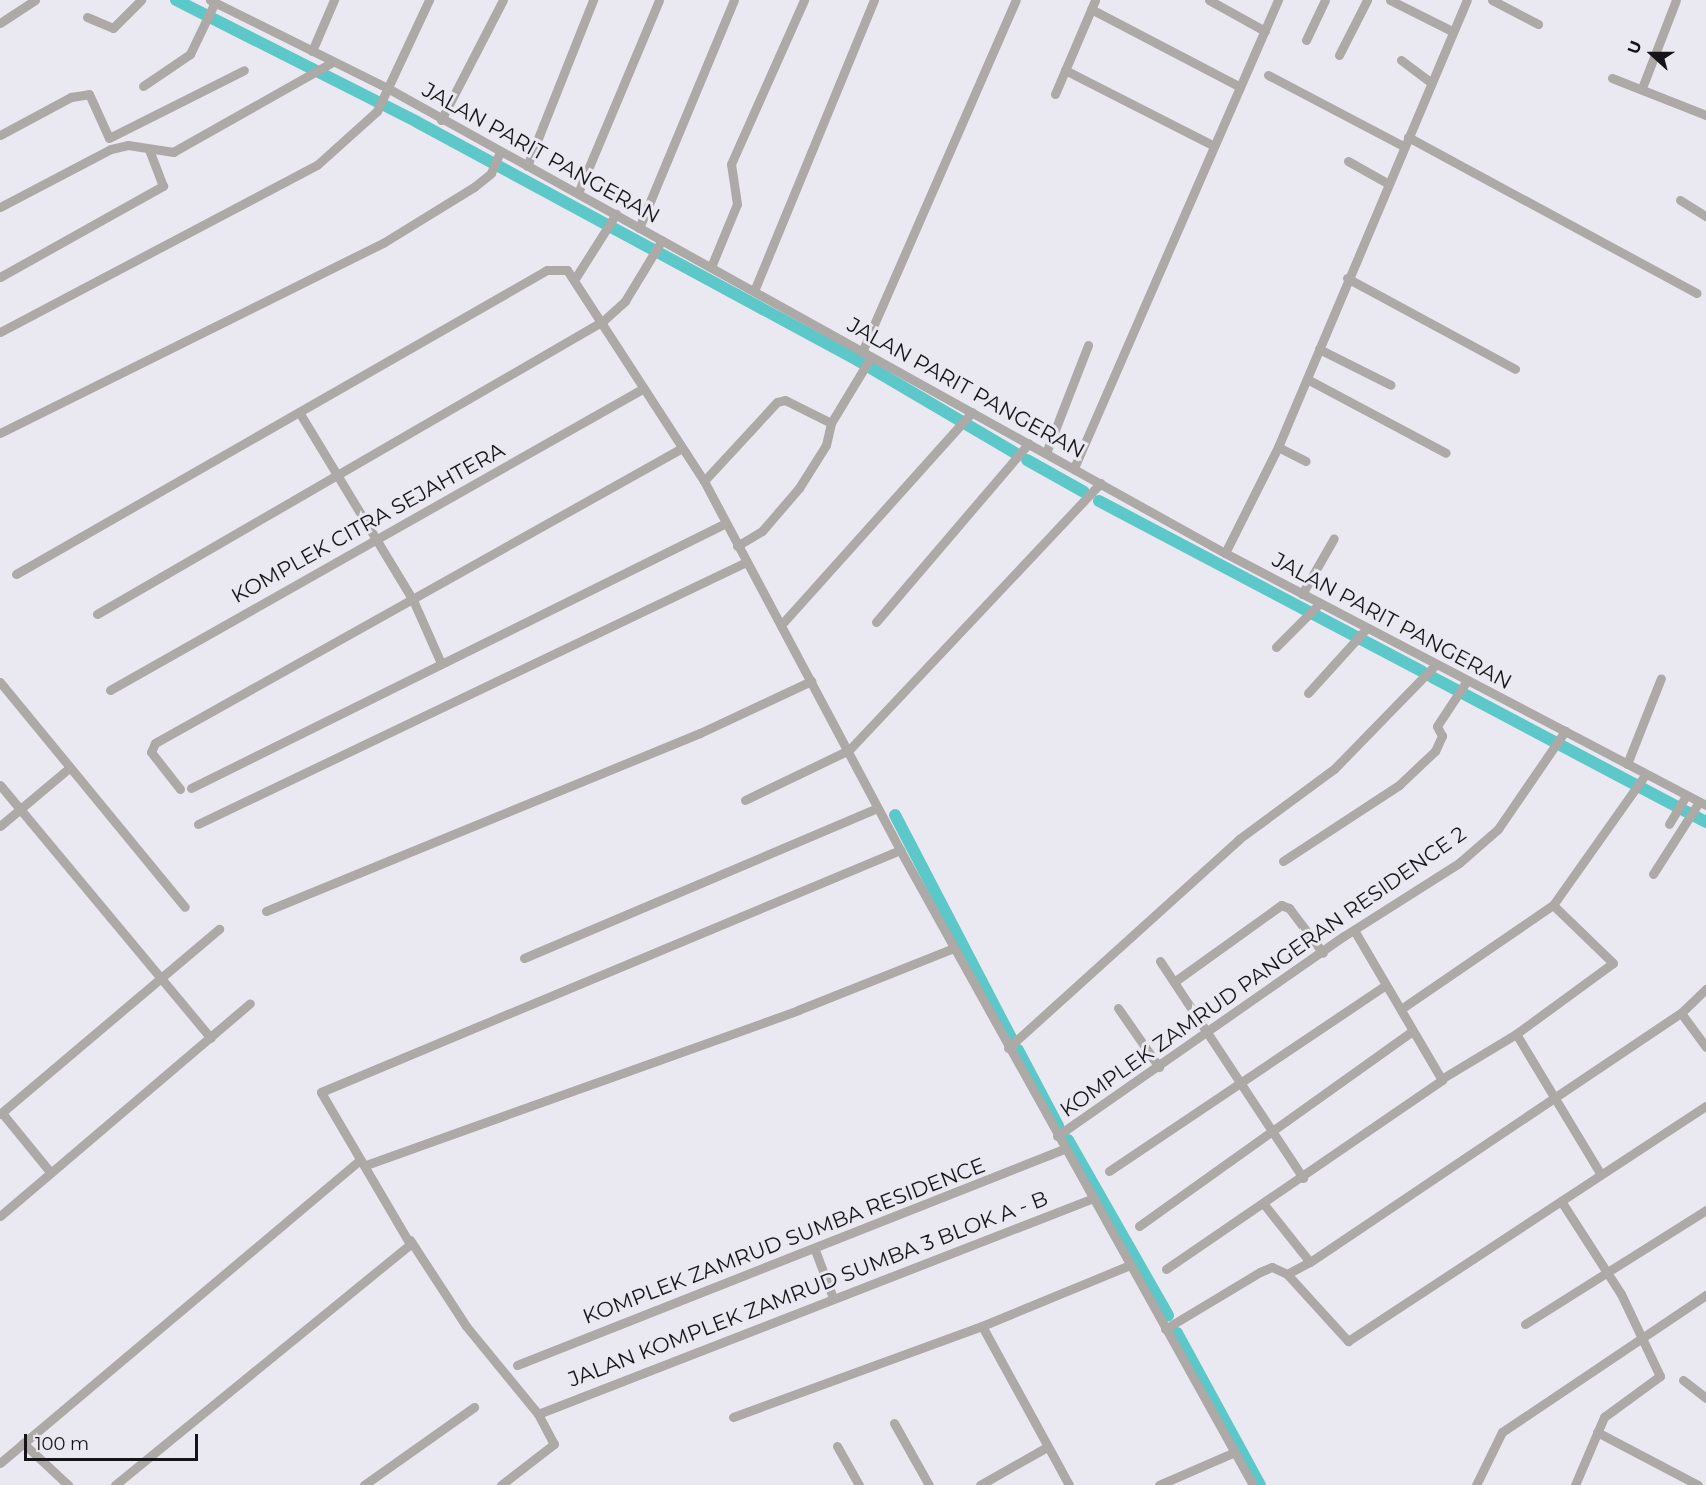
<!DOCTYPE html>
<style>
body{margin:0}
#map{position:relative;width:1706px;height:1485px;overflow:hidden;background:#eae8f0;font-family:Montserrat,sans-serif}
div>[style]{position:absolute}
.canal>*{height:12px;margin:-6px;padding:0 6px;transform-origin:6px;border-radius:6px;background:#5cc8c9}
.street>*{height:9px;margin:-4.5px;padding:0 4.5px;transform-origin:4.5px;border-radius:4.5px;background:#aca9a7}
span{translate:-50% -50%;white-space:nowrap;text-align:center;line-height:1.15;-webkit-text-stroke:6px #eae8f0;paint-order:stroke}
.street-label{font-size:21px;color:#151517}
.north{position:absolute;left:1622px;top:24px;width:60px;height:60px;-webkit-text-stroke:4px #eae8f0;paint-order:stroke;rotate:291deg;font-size:16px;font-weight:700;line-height:24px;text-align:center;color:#151517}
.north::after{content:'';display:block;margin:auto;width:21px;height:27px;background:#151517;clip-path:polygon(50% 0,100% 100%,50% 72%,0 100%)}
.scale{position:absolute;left:24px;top:1434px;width:174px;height:27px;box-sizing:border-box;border:3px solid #151517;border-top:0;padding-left:8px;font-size:18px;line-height:21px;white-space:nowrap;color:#151517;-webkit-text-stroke:4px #eae8f0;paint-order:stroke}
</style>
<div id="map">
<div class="canal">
<div style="left:176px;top:0;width:270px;rotate:26.8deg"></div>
<div style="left:417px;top:122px;width:502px;rotate:28.4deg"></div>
<div style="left:859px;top:361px;width:181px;rotate:30.5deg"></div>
<div style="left:1027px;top:460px;width:65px;rotate:29.3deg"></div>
<div style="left:1099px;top:501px;width:365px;rotate:27.8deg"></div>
<div style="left:1432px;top:677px;width:310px;rotate:27.9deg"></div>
<div style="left:895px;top:815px;width:251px;rotate:62.5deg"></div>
<div style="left:1018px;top:1050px;width:86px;rotate:62.2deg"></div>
<div style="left:1068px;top:1140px;width:202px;rotate:60.3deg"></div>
<div style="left:1177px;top:1333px;width:173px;rotate:61.4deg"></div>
</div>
<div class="street">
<div style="left:210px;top:0;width:202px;rotate:26.4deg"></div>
<div style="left:391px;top:90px;width:954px;rotate:29.04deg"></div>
<div style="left:1225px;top:553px;width:543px;rotate:27.65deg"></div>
<div style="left:1209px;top:0;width:64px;rotate:29deg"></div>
<div style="left:1390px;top:0;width:69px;rotate:26.6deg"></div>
<div style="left:1492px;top:0;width:52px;rotate:27.6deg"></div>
<div style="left:1091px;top:9px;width:168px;rotate:27.6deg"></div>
<div style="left:87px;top:17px;width:28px;rotate:23deg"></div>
<div style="left:113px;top:28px;width:40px;rotate:-45deg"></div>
<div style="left:0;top:23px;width:42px;rotate:-33.3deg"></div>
<div style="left:1306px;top:40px;width:44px;rotate:-64.6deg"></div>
<div style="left:312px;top:51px;width:56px;rotate:-66.7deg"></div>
<div style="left:1339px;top:55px;width:62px;rotate:-63deg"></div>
<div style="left:1401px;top:60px;width:36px;rotate:37deg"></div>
<div style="left:1065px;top:70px;width:167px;rotate:27deg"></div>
<div style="left:1268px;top:75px;width:153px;rotate:27.7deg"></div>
<div style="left:1612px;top:78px;width:101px;rotate:21.5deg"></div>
<div style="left:143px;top:86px;width:57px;rotate:-34.2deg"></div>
<div style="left:190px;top:54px;width:58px;rotate:-64.3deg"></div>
<div style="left:1642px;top:88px;width:94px;rotate:-68.9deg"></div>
<div style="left:1055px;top:94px;width:102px;rotate:-66.9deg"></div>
<div style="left:441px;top:120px;width:135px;rotate:-62.7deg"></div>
<div style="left:0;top:135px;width:81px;rotate:-28.2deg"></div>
<div style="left:71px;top:97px;width:18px;rotate:-9deg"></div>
<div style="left:89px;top:94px;width:48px;rotate:65.6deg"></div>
<div style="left:109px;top:138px;width:151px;rotate:-26.7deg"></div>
<div style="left:1408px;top:137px;width:328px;rotate:28.4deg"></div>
<div style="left:1348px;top:161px;width:45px;rotate:29.4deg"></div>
<div style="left:527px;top:166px;width:179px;rotate:-68.3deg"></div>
<div style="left:578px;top:193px;width:209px;rotate:-67.2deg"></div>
<div style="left:1680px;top:200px;width:31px;rotate:32deg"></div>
<div style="left:0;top:207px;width:125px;rotate:-27.6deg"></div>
<div style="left:111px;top:149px;width:17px;rotate:-13deg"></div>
<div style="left:128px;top:145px;width:46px;rotate:8.8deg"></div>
<div style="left:173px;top:152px;width:184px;rotate:-29.4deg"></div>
<div style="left:639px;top:228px;width:247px;rotate:-67.4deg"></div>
<div style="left:711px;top:267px;width:68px;rotate:-67.6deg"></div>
<div style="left:737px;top:204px;width:40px;rotate:-98.5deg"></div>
<div style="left:731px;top:164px;width:180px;rotate:-66deg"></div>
<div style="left:0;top:277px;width:187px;rotate:-29.2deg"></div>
<div style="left:163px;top:186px;width:39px;rotate:-111deg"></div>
<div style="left:576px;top:277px;width:75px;rotate:-57.6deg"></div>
<div style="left:1347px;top:278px;width:191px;rotate:28.4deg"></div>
<div style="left:754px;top:291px;width:315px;rotate:-67.6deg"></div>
<div style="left:0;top:332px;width:358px;rotate:-27.8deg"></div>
<div style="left:317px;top:165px;width:81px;rotate:-42deg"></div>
<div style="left:377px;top:111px;width:123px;rotate:-64.9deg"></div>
<div style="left:1319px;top:349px;width:80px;rotate:26.6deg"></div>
<div style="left:862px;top:352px;width:384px;rotate:-66.4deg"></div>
<div style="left:1307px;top:379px;width:157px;rotate:28deg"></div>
<div style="left:299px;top:412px;width:220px;rotate:58.8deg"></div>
<div style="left:413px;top:600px;width:67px;rotate:66.1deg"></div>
<div style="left:0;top:433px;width:428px;rotate:-26.4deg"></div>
<div style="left:383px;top:243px;width:107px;rotate:-31.6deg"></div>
<div style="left:474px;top:187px;width:22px;rotate:-39deg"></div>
<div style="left:491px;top:173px;width:23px;rotate:-67deg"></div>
<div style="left:1278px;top:447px;width:31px;rotate:27deg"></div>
<div style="left:1046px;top:453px;width:116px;rotate:-68.7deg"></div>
<div style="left:1074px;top:468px;width:511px;rotate:-66.45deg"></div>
<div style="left:704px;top:481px;width:108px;rotate:-47.3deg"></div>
<div style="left:777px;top:402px;width:8px;rotate:-14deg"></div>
<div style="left:785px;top:400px;width:51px;rotate:26.6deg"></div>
<div style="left:831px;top:423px;width:77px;rotate:-58.8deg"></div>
<div style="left:737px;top:546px;width:29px;rotate:-31deg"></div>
<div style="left:762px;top:531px;width:57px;rotate:-49.3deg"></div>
<div style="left:799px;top:488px;width:51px;rotate:-57.9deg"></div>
<div style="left:826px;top:445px;width:23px;rotate:-77deg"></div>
<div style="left:1225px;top:553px;width:119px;rotate:-63.4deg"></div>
<div style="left:1278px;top:447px;width:485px;rotate:-67.1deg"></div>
<div style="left:16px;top:574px;width:612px;rotate:-29.79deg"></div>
<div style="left:547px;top:270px;width:20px"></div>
<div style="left:567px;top:270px;width:252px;rotate:57deg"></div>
<div style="left:704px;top:481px;width:418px;rotate:62deg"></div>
<div style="left:900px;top:850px;width:727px;rotate:60.93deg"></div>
<div style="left:1302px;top:594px;width:64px;rotate:-60.3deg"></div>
<div style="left:97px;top:614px;width:585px;rotate:-30.07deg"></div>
<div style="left:603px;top:321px;width:30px;rotate:-42deg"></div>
<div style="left:625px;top:301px;width:71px;rotate:-58.8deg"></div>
<div style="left:876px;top:622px;width:235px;rotate:-49.5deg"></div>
<div style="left:781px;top:625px;width:286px;rotate:-48.1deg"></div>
<div style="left:1276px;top:647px;width:61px;rotate:-45deg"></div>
<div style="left:0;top:682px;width:291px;rotate:50.6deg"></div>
<div style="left:110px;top:690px;width:613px;rotate:-29.49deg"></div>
<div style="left:1308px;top:693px;width:86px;rotate:-47.8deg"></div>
<div style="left:1627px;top:764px;width:92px;rotate:-68.4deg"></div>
<div style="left:0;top:785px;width:329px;rotate:50.2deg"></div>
<div style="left:191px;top:788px;width:595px;rotate:-26.35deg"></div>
<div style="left:180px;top:789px;width:47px;rotate:-128.1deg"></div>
<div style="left:151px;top:752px;width:10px;rotate:-66deg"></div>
<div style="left:155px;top:743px;width:604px;rotate:-29.24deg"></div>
<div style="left:745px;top:800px;width:115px;rotate:-25.7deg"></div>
<div style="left:849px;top:750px;width:367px;rotate:-46.7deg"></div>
<div style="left:198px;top:824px;width:607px;rotate:-25.55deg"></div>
<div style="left:1669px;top:824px;width:33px;rotate:-59deg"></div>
<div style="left:0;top:826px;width:90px;rotate:-40deg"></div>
<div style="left:1283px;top:861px;width:139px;rotate:-33.2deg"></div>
<div style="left:1399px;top:785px;width:50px;rotate:-43.4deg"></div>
<div style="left:1435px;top:751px;width:17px;rotate:-65deg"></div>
<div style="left:1442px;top:736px;width:11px;rotate:-117deg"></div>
<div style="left:1437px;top:726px;width:53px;rotate:-56.6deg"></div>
<div style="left:1653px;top:874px;width:85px;rotate:-57.4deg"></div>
<div style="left:266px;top:911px;width:469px;rotate:-22.3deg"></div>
<div style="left:700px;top:733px;width:123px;rotate:-25.1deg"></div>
<div style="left:524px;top:958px;width:384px;rotate:-23deg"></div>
<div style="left:1160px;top:961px;width:260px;rotate:56.6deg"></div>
<div style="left:1174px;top:982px;width:132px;rotate:-35.7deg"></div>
<div style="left:1281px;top:905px;width:9px;rotate:21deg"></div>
<div style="left:1289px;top:908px;width:56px;rotate:52.9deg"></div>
<div style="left:1118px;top:1008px;width:72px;rotate:55.2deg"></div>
<div style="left:1401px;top:1009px;width:184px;rotate:-34.4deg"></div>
<div style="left:1681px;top:1013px;width:42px;rotate:53.7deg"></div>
<div style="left:1008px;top:1048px;width:312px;rotate:-42.1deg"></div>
<div style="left:1239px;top:839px;width:118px;rotate:-36.4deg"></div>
<div style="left:1334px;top:769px;width:144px;rotate:-45.8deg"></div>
<div style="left:1443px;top:1078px;width:85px;rotate:-31.1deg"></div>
<div style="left:2px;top:1113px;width:77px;rotate:50.8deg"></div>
<div style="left:0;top:1114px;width:287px;rotate:-40.2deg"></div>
<div style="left:1057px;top:1136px;width:350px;rotate:-34.9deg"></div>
<div style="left:1344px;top:936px;width:136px;rotate:-32.4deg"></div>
<div style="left:1459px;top:863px;width:52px;rotate:-41.1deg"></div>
<div style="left:1498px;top:829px;width:119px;rotate:-55.6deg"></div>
<div style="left:366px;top:1165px;width:459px;rotate:-19.7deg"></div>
<div style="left:798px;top:1010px;width:168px;rotate:-21.7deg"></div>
<div style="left:1109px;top:1171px;width:331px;rotate:-33.9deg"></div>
<div style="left:1600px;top:1173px;width:162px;rotate:-121.1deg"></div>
<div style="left:1516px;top:1034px;width:120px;rotate:-36.2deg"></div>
<div style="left:1613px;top:963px;width:83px;rotate:-136deg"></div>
<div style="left:1553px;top:905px;width:159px;rotate:-54.7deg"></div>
<div style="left:1561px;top:1201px;width:111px;rotate:57.2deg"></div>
<div style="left:1621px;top:1294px;width:91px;rotate:64.6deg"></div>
<div style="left:1660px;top:1376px;width:69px;rotate:143.8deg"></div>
<div style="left:1604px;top:1417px;width:74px;rotate:113.1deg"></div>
<div style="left:1263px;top:1203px;width:75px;rotate:51.5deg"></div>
<div style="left:0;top:1216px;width:328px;rotate:-40.4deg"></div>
<div style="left:1139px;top:1226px;width:335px;rotate:-35.5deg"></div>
<div style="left:410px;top:1240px;width:103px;rotate:56.9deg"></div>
<div style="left:466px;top:1326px;width:114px;rotate:50.7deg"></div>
<div style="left:538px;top:1414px;width:34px;rotate:62deg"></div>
<div style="left:554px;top:1444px;width:67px;rotate:142.3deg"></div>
<div style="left:815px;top:1250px;width:51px;rotate:69.4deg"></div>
<div style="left:1166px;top:1269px;width:335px;rotate:-34.4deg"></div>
<div style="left:1442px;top:1080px;width:174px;rotate:-120.4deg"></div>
<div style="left:1287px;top:1274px;width:91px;rotate:47.7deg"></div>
<div style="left:1348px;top:1341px;width:428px;rotate:-33.3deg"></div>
<div style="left:1525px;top:1324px;width:214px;rotate:-32.2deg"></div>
<div style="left:982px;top:1326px;width:160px;rotate:-22.4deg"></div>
<div style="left:1165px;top:1329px;width:111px;rotate:-31deg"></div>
<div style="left:1260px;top:1272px;width:13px;rotate:-23deg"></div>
<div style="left:1272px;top:1267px;width:17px;rotate:25deg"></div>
<div style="left:1287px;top:1274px;width:26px;rotate:-28deg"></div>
<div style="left:1310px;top:1262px;width:447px;rotate:-33.9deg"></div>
<div style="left:1681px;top:1013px;width:35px;rotate:-44deg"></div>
<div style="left:517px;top:1365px;width:588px;rotate:-21.55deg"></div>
<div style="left:1683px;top:1380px;width:29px;rotate:38deg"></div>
<div style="left:538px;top:1414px;width:593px;rotate:-21.25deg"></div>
<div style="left:733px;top:1417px;width:265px;rotate:-20.1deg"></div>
<div style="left:982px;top:1326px;width:181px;rotate:61.3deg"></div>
<div style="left:894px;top:1423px;width:71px;rotate:60.6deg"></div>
<div style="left:1597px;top:1432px;width:114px;rotate:27.7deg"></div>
<div style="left:23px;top:1443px;width:62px;rotate:43deg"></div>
<div style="left:837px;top:1446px;width:45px;rotate:60.6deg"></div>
<div style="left:0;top:1463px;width:471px;rotate:-40.1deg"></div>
<div style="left:115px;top:1485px;width:381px;rotate:-39.2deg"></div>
<div style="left:410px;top:1244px;width:176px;rotate:-120.4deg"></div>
<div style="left:321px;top:1092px;width:628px;rotate:-22.68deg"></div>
<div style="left:364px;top:1485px;width:135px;rotate:-35.3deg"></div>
<div style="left:980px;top:1485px;width:77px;rotate:-29.6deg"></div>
<div style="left:1159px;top:1485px;width:83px;rotate:-23.5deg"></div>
<div style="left:1476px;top:1485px;width:59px;rotate:-63.9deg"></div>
<div style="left:1502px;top:1432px;width:246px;rotate:-33.9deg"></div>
</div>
<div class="street-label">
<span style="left:541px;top:153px;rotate:29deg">JALAN PARIT PANGERAN</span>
<span style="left:966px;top:388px;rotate:29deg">JALAN PARIT PANGERAN</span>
<span style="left:368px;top:523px;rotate:-29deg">KOMPLEK CITRA SEJAHTERA</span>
<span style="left:1392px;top:621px;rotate:28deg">JALAN PARIT PANGERAN</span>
<span style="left:1263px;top:972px;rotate:-35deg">KOMPLEK ZAMRUD PANGERAN RESIDENCE 2</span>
<span style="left:784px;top:1241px;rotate:-21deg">KOMPLEK ZAMRUD SUMBA RESIDENCE</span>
<span style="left:808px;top:1289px;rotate:-21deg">JALAN KOMPLEK ZAMRUD SUMBA 3 BLOK A - B</span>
</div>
<div class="north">U</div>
<div class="scale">100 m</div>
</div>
